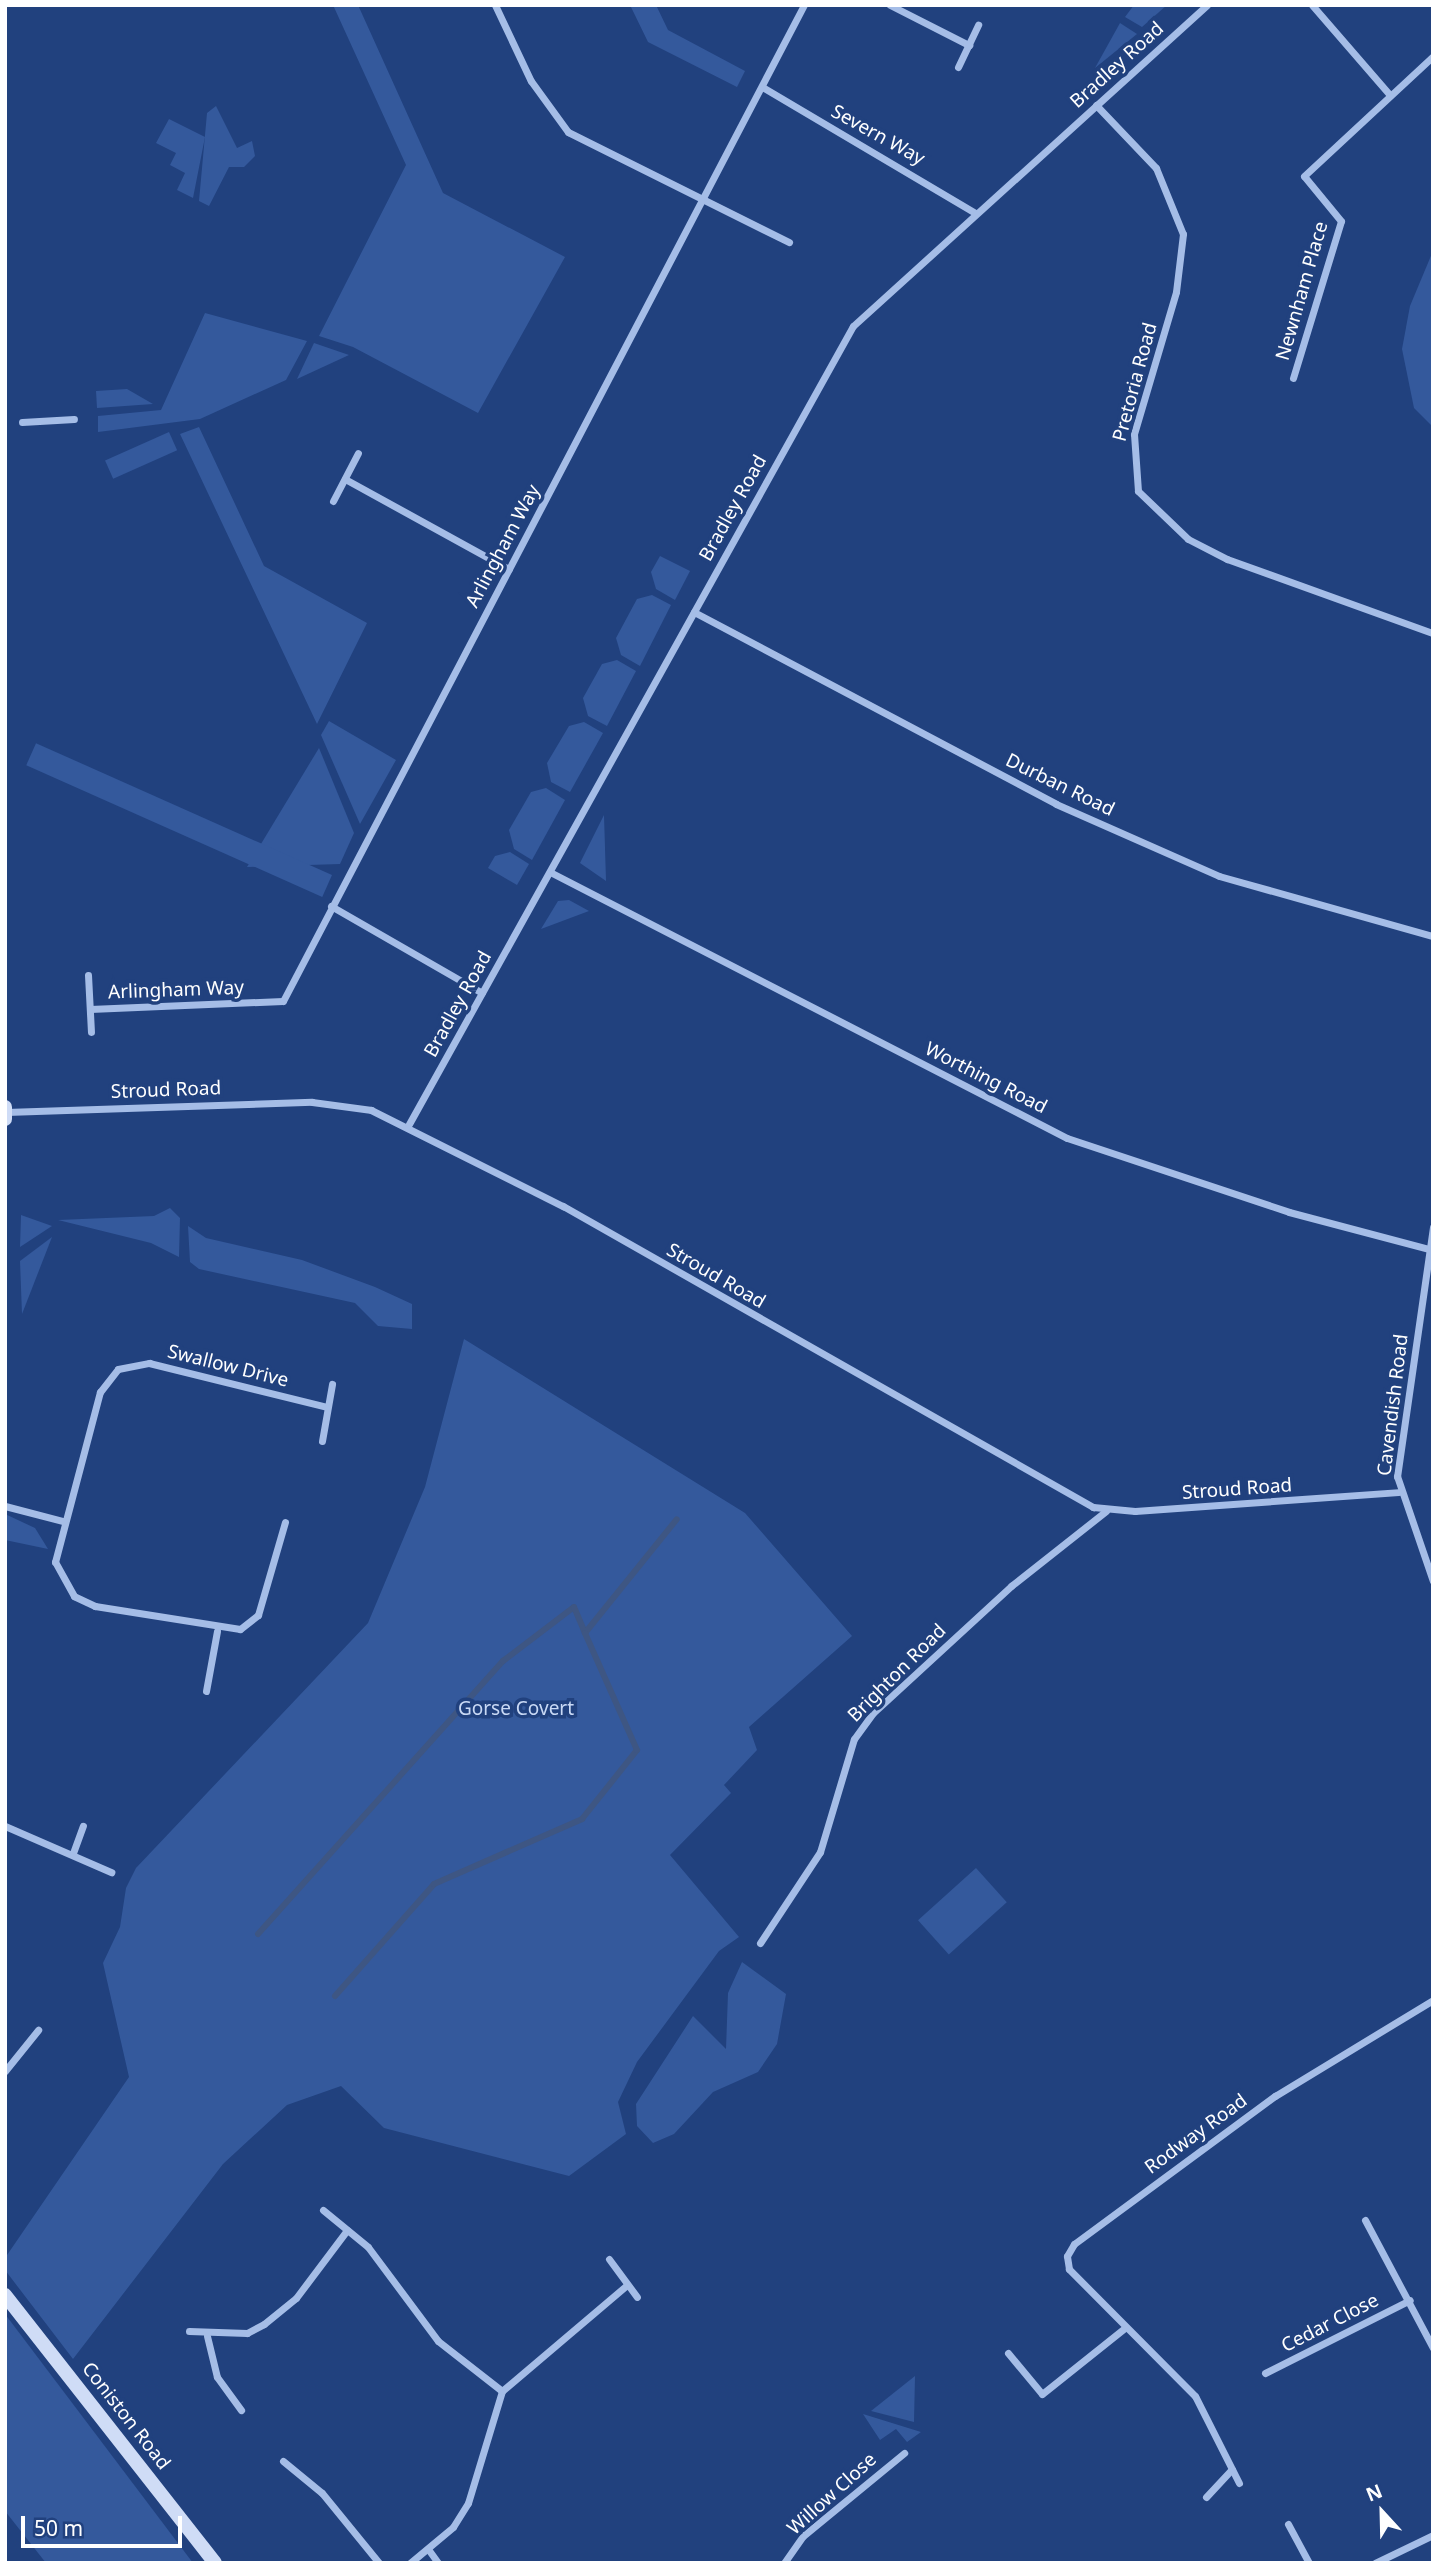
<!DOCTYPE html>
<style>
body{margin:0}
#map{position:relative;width:1438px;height:2568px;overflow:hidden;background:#21417e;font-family:"Noto Sans",sans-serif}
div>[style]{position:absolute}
.green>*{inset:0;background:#34599c;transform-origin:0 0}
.stream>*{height:6px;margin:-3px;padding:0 3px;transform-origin:3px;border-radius:3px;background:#3e5683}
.street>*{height:7px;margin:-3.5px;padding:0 3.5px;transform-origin:3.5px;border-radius:3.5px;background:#a5bde7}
.secondary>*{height:14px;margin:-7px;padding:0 7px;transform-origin:7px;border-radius:7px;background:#cfdcf6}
span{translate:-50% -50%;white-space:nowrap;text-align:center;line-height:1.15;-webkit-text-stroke:7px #21417e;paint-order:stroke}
.street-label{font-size:19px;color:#fff}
.park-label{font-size:19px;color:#c9d9f5}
.frame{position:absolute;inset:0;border:7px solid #fff;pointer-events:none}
.north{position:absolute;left:1347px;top:2477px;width:70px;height:70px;-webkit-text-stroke:5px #21417e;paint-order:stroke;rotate:338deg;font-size:19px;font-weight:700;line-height:28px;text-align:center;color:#fff}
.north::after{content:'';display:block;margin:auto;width:24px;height:32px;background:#fff;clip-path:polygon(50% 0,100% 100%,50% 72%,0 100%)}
.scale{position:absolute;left:21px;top:2516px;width:161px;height:32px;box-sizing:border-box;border:4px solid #fff;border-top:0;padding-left:9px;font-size:21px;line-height:24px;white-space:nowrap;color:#fff;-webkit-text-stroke:5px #21417e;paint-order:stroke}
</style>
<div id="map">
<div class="green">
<div style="clip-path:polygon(333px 5px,358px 5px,443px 193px,565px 257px,478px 413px,353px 347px,319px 336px,406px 165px)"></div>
<div style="clip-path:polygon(630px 5px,656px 5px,668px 30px,745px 71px,737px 87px,648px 42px)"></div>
<div style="clip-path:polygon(1134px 5px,1167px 5px,1142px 27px,1125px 17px)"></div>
<div style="clip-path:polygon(1120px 23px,1137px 34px,1095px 68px)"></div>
<div style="clip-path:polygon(216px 106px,237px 148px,252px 141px,255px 156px,244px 167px,229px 167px,209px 206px,199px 201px,207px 113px)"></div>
<div style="clip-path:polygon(169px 119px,205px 137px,193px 198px,177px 190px,185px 173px,170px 165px,176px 153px,156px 143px)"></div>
<div style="clip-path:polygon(1433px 251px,1433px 427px,1414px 408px,1402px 349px,1410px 306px)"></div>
<div style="clip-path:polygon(205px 313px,307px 341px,286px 380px,200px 419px,98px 432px,98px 416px,161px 410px)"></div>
<div style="clip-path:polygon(314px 343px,349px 355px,297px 379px)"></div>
<div style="clip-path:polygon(127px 389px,153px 404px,97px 408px,96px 391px)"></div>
<div style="clip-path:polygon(199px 427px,264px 566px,367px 623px,317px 724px,180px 434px)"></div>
<div style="left:169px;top:432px;width:20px;height:70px;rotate:66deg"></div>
<div style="clip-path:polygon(660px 556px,690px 571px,675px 600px,656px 589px,651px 572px)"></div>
<div style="clip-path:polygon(652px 595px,671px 605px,640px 666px,621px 655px,616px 638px,637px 599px)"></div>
<div style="clip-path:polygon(617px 660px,636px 671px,607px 726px,588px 716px,583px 698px,602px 664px)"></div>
<div style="clip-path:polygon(329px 721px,396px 760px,360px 824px,321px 735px)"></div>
<div style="clip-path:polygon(584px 722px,603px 733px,570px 792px,551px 782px,547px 763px,569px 726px)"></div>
<div style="clip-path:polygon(319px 748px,354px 833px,340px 864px,247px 867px)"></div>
<div style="clip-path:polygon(546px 788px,565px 800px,532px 860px,514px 849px,509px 830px,531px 792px)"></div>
<div style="clip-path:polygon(604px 815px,606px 881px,580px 863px)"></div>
<div style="clip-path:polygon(510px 852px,529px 864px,517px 885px,488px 868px,495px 856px)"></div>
<div style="left:332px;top:875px;width:24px;height:324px;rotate:114deg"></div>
<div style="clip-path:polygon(569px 900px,589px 911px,541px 929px,558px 901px)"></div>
<div style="clip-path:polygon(170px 1208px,180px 1218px,179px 1257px,151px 1243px,58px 1220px,154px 1216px)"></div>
<div style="clip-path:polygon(21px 1215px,52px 1226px,20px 1247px)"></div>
<div style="clip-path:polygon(188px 1226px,206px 1238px,302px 1260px,375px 1287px,412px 1304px,412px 1329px,378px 1326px,355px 1303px,199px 1269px,190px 1262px)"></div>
<div style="clip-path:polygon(52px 1237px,22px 1314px,20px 1261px)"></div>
<div style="clip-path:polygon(464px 1339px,745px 1513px,852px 1636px,749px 1727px,757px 1750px,724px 1785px,731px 1793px,670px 1855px,739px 1937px,719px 1951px,637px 2062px,618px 2102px,626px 2134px,569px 2176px,384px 2128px,341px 2086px,287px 2105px,223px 2164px,73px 2359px,5px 2270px,5px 2258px,129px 2077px,103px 1963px,120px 1927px,126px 1888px,136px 1868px,368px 1623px,425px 1487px)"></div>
<div style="clip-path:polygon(5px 1514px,35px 1528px,48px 1549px,5px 1540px)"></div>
<div style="left:976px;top:1868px;width:46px;height:78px;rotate:48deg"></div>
<div style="clip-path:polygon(742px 1962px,786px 1994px,777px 2044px,758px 2072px,713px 2092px,674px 2134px,653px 2143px,637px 2126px,636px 2104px,693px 2016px,726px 2049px,728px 1993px)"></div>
<div style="clip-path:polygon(5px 2314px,193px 2563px,46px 2563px,5px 2511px)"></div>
<div style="clip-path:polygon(915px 2376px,914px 2422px,871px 2411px)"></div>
<div style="clip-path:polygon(863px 2414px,921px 2432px,907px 2442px,896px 2429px,880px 2440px)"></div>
</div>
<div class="stream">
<div style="left:258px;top:1934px;width:367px;rotate:-48.1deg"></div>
<div style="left:503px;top:1661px;width:89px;rotate:-37.3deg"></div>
<div style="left:574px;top:1607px;width:28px;rotate:67deg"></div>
<div style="left:585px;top:1633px;width:146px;rotate:-51.1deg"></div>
<div style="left:335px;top:1996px;width:149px;rotate:-48.5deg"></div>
<div style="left:434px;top:1884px;width:162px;rotate:-23.7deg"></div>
<div style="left:582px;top:1819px;width:88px;rotate:-51.4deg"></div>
<div style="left:637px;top:1750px;width:128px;rotate:-114deg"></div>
</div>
<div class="street">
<div style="left:495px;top:5px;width:84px;rotate:64.7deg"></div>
<div style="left:531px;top:81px;width:63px;rotate:54deg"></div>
<div style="left:568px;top:132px;width:247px;rotate:26.5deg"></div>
<div style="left:890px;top:5px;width:89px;rotate:26.9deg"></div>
<div style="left:1312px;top:5px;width:119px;rotate:49.1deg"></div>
<div style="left:958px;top:67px;width:47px;rotate:-64.5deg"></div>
<div style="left:764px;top:88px;width:244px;rotate:30.6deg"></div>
<div style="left:1096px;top:105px;width:87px;rotate:46.4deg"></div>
<div style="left:1156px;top:168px;width:71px;rotate:67.8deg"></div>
<div style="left:1183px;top:234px;width:58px;rotate:96.9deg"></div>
<div style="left:1176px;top:292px;width:148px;rotate:106.5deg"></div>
<div style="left:1134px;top:434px;width:57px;rotate:86deg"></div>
<div style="left:1138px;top:491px;width:69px;rotate:43.8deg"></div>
<div style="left:1188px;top:539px;width:44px;rotate:27.1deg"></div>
<div style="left:1227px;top:559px;width:219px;rotate:19.8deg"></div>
<div style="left:1293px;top:378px;width:164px;rotate:-73deg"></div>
<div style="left:1341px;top:221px;width:58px;rotate:-129.4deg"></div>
<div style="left:1304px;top:176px;width:176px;rotate:-42.9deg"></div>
<div style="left:22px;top:422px;width:52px;rotate:-3.3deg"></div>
<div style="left:345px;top:479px;width:187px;rotate:28.8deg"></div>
<div style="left:333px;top:501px;width:54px;rotate:-62.5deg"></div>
<div style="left:694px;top:612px;width:410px;rotate:27.9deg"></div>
<div style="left:1056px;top:804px;width:178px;rotate:23.8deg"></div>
<div style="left:1219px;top:876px;width:222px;rotate:15.7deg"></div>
<div style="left:550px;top:872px;width:581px;rotate:27.23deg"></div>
<div style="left:1067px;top:1138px;width:234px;rotate:18.4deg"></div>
<div style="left:1289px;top:1212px;width:149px;rotate:14.8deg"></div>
<div style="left:331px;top:906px;width:174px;rotate:29.9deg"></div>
<div style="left:88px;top:975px;width:57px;rotate:87deg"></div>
<div style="left:90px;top:1009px;width:193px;rotate:-2.4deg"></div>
<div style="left:283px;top:1001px;width:1124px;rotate:-62.39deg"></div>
<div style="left:6px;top:1112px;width:306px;rotate:-1.9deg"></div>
<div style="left:312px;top:1102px;width:60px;rotate:7.7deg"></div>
<div style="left:371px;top:1110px;width:215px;rotate:26.6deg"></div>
<div style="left:563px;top:1206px;width:610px;rotate:29.59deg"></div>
<div style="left:1093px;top:1507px;width:42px;rotate:5.4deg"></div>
<div style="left:1135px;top:1511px;width:264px;rotate:-4.1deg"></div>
<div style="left:409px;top:1124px;width:913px;rotate:-60.91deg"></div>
<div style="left:853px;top:326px;width:478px;rotate:-42.2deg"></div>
<div style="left:1433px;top:1227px;width:252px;rotate:98.2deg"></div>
<div style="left:1397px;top:1476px;width:111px;rotate:71.1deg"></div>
<div style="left:322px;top:1441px;width:58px;rotate:-80deg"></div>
<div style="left:5px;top:1506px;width:60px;rotate:14.5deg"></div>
<div style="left:285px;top:1522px;width:97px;rotate:106.2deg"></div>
<div style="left:258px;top:1615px;width:23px;rotate:142deg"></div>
<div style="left:240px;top:1629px;width:147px;rotate:-171deg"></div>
<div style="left:95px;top:1606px;width:23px;rotate:-155deg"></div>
<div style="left:74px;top:1596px;width:39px;rotate:-119deg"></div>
<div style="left:55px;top:1562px;width:176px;rotate:-75.2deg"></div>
<div style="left:100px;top:1392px;width:29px;rotate:-52deg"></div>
<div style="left:118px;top:1369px;width:32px;rotate:-11deg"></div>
<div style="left:149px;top:1363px;width:183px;rotate:13.9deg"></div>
<div style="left:206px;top:1691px;width:61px;rotate:-79.6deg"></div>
<div style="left:5px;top:1826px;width:116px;rotate:23.5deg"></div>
<div style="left:73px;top:1853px;width:29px;rotate:-70deg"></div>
<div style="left:760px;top:1943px;width:109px;rotate:-56.6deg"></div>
<div style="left:820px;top:1852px;width:118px;rotate:-73.3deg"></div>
<div style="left:854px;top:1739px;width:32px;rotate:-54deg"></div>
<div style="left:873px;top:1713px;width:188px;rotate:-42.6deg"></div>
<div style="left:1011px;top:1586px;width:121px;rotate:-38.3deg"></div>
<div style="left:5px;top:2071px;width:53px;rotate:-51.2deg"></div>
<div style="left:323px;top:2210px;width:58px;rotate:39.4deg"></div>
<div style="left:368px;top:2247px;width:117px;rotate:53.3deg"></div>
<div style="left:438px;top:2341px;width:81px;rotate:38deg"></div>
<div style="left:1365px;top:2220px;width:145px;rotate:62deg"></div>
<div style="left:609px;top:2259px;width:47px;rotate:53.6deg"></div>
<div style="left:189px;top:2331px;width:58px;rotate:2deg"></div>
<div style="left:247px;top:2333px;width:19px;rotate:-28deg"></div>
<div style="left:264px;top:2324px;width:41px;rotate:-39.1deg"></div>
<div style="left:296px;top:2298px;width:85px;rotate:-53.1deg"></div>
<div style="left:207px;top:2336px;width:42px;rotate:76.3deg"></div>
<div style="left:217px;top:2377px;width:41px;rotate:54deg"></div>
<div style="left:1008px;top:2353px;width:53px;rotate:50.3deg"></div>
<div style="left:1042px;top:2394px;width:107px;rotate:-38.6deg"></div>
<div style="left:1265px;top:2373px;width:162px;rotate:-26.7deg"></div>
<div style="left:283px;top:2461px;width:50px;rotate:39.4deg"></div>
<div style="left:322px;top:2493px;width:90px;rotate:50.8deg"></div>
<div style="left:1239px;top:2483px;width:97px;rotate:-116.8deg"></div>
<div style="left:1195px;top:2396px;width:179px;rotate:-134.8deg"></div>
<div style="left:1069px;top:2269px;width:13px;rotate:-99deg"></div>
<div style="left:1067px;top:2256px;width:14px;rotate:-60deg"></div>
<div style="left:1074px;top:2244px;width:250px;rotate:-36.4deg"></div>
<div style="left:1275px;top:2096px;width:185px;rotate:-31.3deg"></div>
<div style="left:1206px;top:2497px;width:38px;rotate:-47deg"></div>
<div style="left:1288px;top:2524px;width:44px;rotate:61.7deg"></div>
<div style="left:428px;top:2549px;width:17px;rotate:54deg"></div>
<div style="left:410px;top:2563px;width:56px;rotate:-39.9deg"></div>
<div style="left:453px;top:2527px;width:28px;rotate:-58deg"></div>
<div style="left:468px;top:2503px;width:117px;rotate:-73.1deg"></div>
<div style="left:502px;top:2391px;width:164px;rotate:-40.3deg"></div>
<div style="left:784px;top:2563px;width:33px;rotate:-55deg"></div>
<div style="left:803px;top:2536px;width:131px;rotate:-39.4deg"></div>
<div style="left:1375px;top:2563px;width:64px;rotate:-25.8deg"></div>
</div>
<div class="secondary">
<div style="left:5px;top:1107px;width:12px;rotate:90deg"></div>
<div style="left:5px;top:2295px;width:340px;rotate:51.9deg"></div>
</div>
<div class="street-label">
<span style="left:1117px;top:65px;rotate:-42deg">Bradley Road</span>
<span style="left:878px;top:135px;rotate:29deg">Severn Way</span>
<span style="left:1302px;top:291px;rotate:-74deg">Newnham Place</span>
<span style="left:1135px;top:382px;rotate:-75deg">Pretoria Road</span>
<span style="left:733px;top:508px;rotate:-61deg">Bradley Road</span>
<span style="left:503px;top:546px;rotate:-62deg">Arlingham Way</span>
<span style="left:1060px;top:785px;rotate:26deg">Durban Road</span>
<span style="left:176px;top:990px;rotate:-2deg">Arlingham Way</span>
<span style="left:458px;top:1004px;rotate:-61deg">Bradley Road</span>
<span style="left:986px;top:1078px;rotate:27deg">Worthing Road</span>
<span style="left:166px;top:1090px;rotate:-2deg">Stroud Road</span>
<span style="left:716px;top:1276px;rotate:30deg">Stroud Road</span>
<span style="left:228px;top:1366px;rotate:14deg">Swallow Drive</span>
<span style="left:1393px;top:1405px;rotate:-83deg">Cavendish Road</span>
<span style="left:1237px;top:1489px;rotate:-4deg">Stroud Road</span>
<span style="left:897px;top:1673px;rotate:-45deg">Brighton Road</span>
<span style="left:1196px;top:2134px;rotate:-36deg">Rodway Road</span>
<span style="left:1330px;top:2323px;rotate:-27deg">Cedar Close</span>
<span style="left:126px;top:2416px;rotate:52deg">Coniston Road</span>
<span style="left:832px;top:2494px;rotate:-42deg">Willow Close</span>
</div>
<div class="park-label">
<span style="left:516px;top:1709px">Gorse Covert</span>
</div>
<div class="frame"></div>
<div class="north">N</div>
<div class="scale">50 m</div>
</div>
